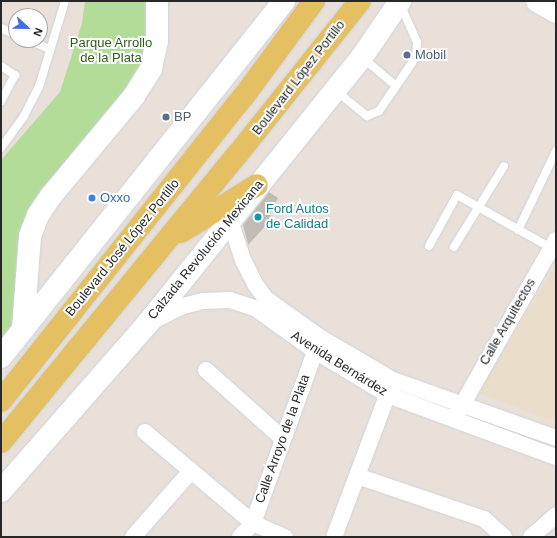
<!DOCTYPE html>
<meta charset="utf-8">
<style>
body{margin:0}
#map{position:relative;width:557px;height:538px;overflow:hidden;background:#e9e1d9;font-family:Arial,sans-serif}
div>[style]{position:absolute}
.education>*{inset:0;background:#eaddc9}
.green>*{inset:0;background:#b3dc99}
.building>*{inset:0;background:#c1bbb6}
.roads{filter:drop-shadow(0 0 1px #cfd3df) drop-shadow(0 0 1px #cfd3df)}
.lane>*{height:8px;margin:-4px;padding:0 4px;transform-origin:4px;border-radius:4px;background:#fff}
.street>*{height:16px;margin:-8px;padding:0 8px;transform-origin:8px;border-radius:8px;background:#fff}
.secondary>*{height:22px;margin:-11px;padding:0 11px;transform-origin:11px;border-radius:11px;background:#fff}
.primary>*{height:22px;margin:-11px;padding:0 11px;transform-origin:11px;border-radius:11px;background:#e5c062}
.dots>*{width:11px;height:11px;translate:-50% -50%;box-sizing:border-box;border:2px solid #fff;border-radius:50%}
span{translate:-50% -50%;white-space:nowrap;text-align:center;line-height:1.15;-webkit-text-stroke:4px #fff;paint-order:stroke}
.park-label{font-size:13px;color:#2e5d1e}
.service-label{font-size:13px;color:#4e5e75}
.left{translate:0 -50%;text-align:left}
.street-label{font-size:13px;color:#272727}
.shop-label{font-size:13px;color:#366cbe}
.culture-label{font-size:13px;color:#0d838f}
.frame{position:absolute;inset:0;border:2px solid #272727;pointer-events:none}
.north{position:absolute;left:8px;top:8px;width:40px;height:40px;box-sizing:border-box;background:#fff;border:1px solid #a9a9a9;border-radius:50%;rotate:112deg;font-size:11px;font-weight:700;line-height:16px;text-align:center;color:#272727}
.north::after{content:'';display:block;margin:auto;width:14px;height:18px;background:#436cec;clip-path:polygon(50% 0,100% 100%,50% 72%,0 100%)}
</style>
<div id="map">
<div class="education">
<div style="clip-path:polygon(556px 265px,556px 422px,478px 393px)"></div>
</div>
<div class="green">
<div style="clip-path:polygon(85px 1px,151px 1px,146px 64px,42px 202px,19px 312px,1px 346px,1px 160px,60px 92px,82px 23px)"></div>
</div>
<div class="building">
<div style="clip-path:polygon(269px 192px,278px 198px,271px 212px,270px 221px,248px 245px,243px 225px)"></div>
</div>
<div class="roads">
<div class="lane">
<div style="left:1px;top:28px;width:17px;rotate:25deg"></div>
<div style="left:29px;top:40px;width:22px;rotate:24deg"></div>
<div style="left:363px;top:58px;width:43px;rotate:40.3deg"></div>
<div style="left:1px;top:66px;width:17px;rotate:33deg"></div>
<div style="left:15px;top:75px;width:30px;rotate:118deg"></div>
<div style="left:336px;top:91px;width:40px;rotate:39deg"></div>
<div style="left:367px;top:116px;width:13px;rotate:-23deg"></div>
<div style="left:379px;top:111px;width:65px;rotate:-55.6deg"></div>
<div style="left:416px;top:57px;width:15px;rotate:-86deg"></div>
<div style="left:417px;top:42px;width:42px;rotate:-114.1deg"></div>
<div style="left:1px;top:148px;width:39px;rotate:-54deg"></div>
<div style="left:24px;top:116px;width:33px;rotate:-63deg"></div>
<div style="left:39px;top:87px;width:90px;rotate:-73.2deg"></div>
<div style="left:518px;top:230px;width:88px;rotate:-64.3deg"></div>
<div style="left:429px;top:246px;width:58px;rotate:-61.2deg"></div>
<div style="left:457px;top:195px;width:108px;rotate:29.4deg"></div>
<div style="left:454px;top:247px;width:95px;rotate:-58.3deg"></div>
</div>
<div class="street">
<div style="left:230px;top:220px;width:42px;rotate:72deg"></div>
<div style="left:243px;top:260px;width:27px;rotate:63deg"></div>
<div style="left:255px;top:284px;width:19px;rotate:54deg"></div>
<div style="left:266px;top:299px;width:67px;rotate:35.3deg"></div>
<div style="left:321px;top:338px;width:83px;rotate:30.3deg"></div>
<div style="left:393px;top:380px;width:173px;rotate:19.6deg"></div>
<div style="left:153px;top:321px;width:30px;rotate:-27deg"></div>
<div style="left:180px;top:307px;width:23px;rotate:-15deg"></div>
<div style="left:202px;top:301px;width:28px;rotate:-2deg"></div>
<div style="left:230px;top:300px;width:26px;rotate:18deg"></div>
<div style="left:255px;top:308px;width:74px;rotate:35.6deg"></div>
<div style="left:315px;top:351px;width:85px;rotate:31.1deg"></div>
<div style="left:388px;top:395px;width:179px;rotate:20.3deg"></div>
<div style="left:206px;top:370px;width:102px;rotate:41.8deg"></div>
<div style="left:457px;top:414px;width:200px;rotate:-60.4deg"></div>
<div style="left:145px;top:432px;width:141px;rotate:40.1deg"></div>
<div style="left:253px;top:523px;width:35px;rotate:24deg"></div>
<div style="left:357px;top:476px;width:134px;rotate:18.7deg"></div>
<div style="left:484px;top:519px;width:27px;rotate:42deg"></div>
<div style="left:133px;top:537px;width:88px;rotate:-48.7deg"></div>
<div style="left:240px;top:537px;width:19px;rotate:-47deg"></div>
<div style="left:253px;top:523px;width:194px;rotate:-70.1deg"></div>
<div style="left:334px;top:537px;width:162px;rotate:-69.4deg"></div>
<div style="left:531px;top:537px;width:33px;rotate:-41deg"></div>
</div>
<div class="secondary">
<div style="left:537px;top:1px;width:22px;rotate:30deg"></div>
<div style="left:23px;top:329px;width:93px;rotate:-85.7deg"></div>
<div style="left:30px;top:236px;width:22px;rotate:-69deg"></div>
<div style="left:38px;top:215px;width:23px;rotate:-56deg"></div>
<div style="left:51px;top:196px;width:130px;rotate:-50.3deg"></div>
<div style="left:134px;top:96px;width:32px;rotate:-58deg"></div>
<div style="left:151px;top:69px;width:29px;rotate:-78deg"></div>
<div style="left:157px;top:41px;width:40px;rotate:-90deg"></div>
<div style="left:1px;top:357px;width:455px;rotate:-51.5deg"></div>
<div style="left:1px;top:491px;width:223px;rotate:-48.8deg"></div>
<div style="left:148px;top:323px;width:341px;rotate:-51.2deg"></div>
<div style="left:362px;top:57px;width:68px;rotate:-55.8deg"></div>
</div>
<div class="primary">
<div style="left:181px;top:232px;width:89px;rotate:-31.7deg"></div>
<div style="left:1px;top:401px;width:390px;rotate:-51.5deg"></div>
<div style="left:244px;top:96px;width:118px;rotate:-53.6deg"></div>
<div style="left:1px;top:442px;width:372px;rotate:-50.6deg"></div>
<div style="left:237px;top:155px;width:197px;rotate:-51.4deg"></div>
</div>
</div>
<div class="dots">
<div style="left:407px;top:55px;background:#5c6f8a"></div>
<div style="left:166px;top:117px;background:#5c6f8a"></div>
<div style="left:92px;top:198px;background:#3f7fe0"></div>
<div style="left:258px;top:217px;background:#0f9aa8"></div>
</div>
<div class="park-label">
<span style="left:111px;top:51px">Parque Arrollo<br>de la Plata</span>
</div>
<div class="service-label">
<span class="left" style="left:415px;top:55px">Mobil</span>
<span class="left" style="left:174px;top:117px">BP</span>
</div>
<div class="street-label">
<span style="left:299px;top:78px;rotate:-52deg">Boulevard López Portillo</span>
<span style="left:123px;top:248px;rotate:-51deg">Boulevard José López Portillo</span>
<span style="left:206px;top:250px;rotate:-51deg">Calzada Revolución Mexicana</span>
<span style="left:508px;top:322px;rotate:-60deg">Calle Arquitectos</span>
<span style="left:339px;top:364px;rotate:32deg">Avenida Bernárdez</span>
<span style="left:283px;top:439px;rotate:-70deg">Calle Arroyo de la Plata</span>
</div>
<div class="shop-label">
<span class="left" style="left:100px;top:198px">Oxxo</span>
</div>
<div class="culture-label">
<span class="left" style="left:266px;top:217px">Ford Autos<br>de Calidad</span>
</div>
<div class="frame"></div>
<div class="north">N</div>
</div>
